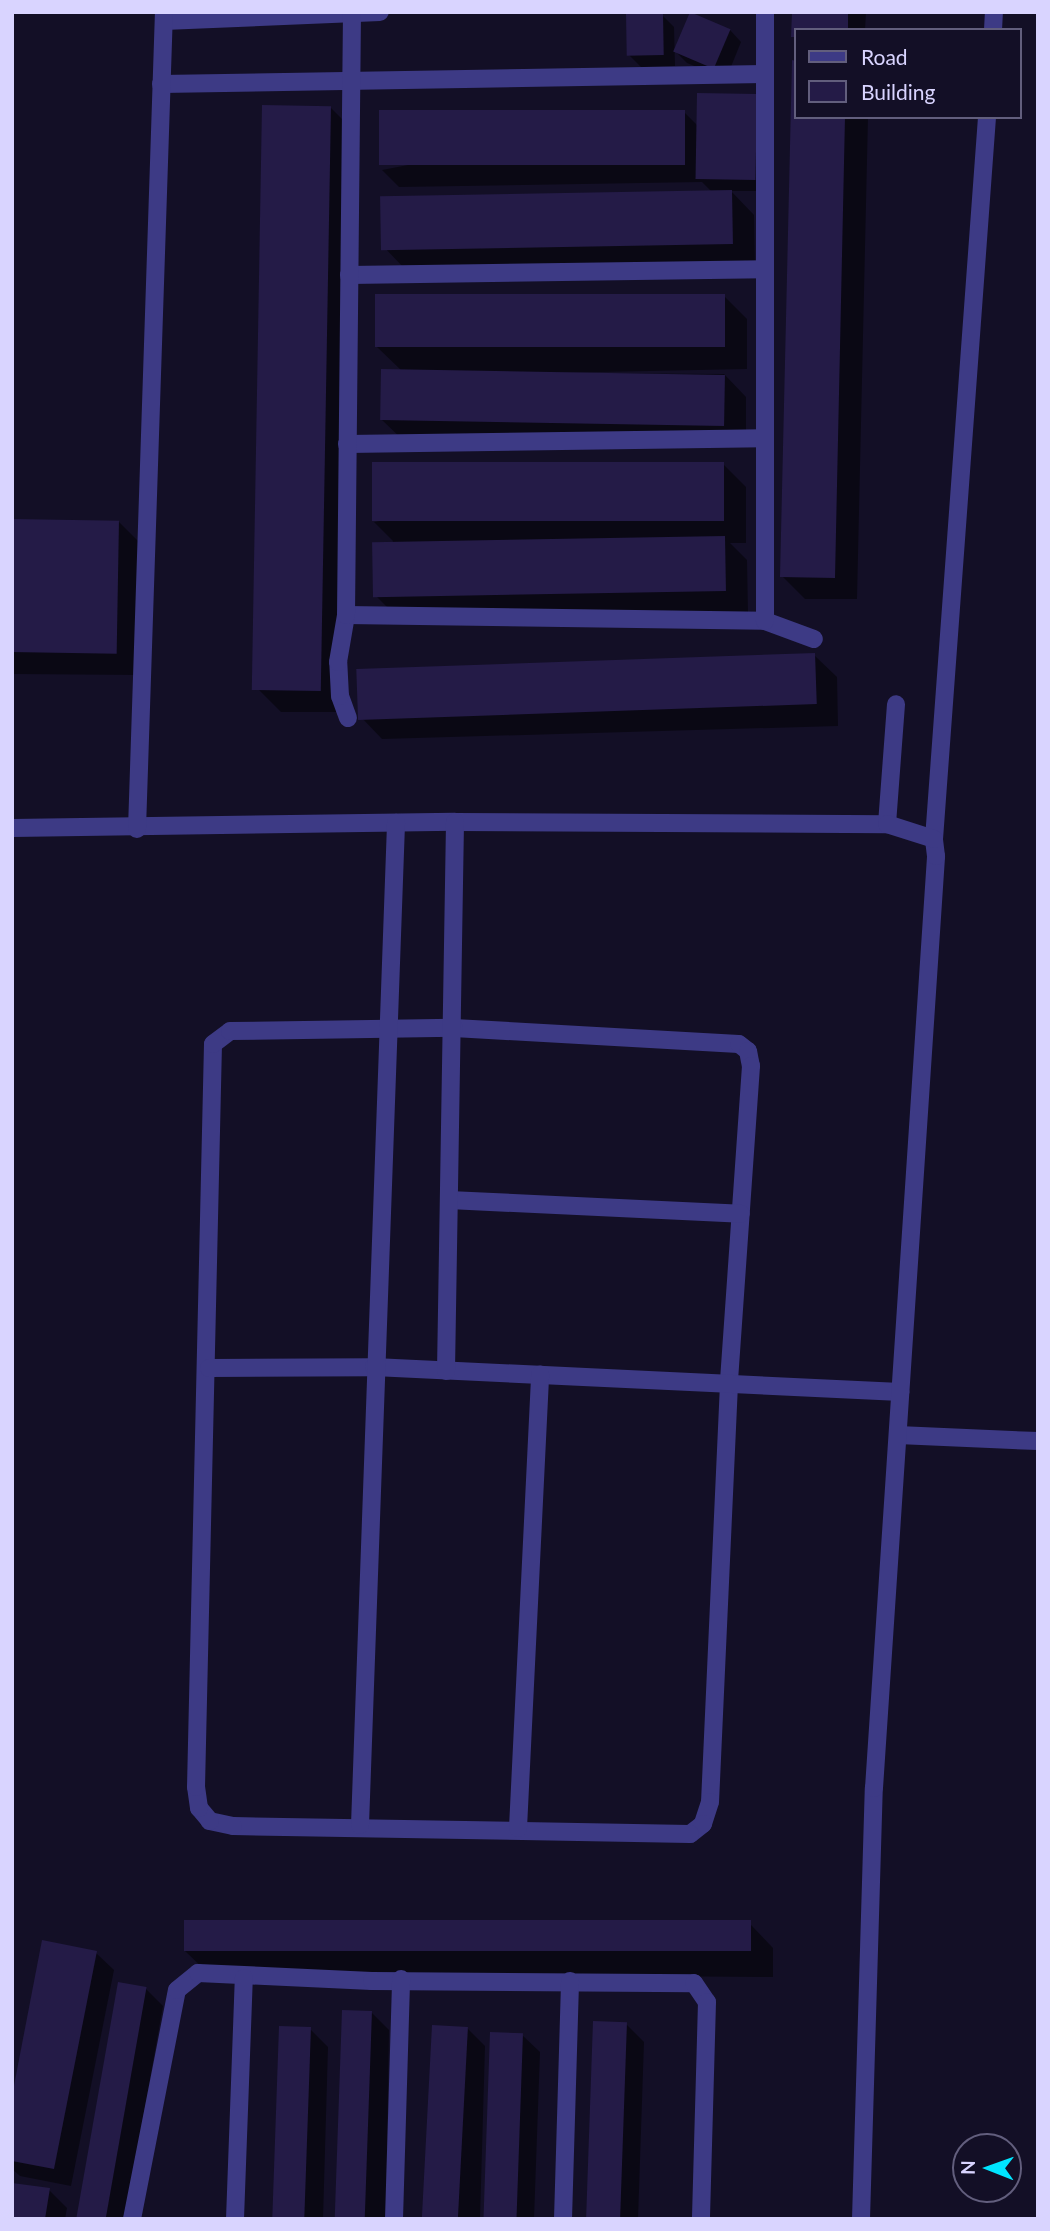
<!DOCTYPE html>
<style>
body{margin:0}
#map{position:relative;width:1050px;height:2231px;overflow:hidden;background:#130f26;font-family:Lato,sans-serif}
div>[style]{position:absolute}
.shadow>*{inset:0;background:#0007}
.building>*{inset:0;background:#241b47;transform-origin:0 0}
.minor>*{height:18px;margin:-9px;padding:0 9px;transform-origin:9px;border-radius:9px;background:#3d3a85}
span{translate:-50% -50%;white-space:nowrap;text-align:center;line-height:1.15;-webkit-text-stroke:7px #130f26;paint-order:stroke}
.frame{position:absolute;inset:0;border:14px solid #d9d4ff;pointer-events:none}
.legend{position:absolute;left:794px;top:28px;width:228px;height:91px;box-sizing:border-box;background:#130f26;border:2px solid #625e7d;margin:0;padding:9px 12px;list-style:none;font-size:21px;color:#d9d4ff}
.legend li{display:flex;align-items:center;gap:14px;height:35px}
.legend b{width:35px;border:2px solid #625e7d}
.north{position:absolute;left:952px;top:2133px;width:70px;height:70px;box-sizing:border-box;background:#130f26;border:2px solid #625e7d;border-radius:50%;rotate:271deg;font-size:19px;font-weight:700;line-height:28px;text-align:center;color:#d9d4ff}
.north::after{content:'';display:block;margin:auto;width:24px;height:32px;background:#00e5ff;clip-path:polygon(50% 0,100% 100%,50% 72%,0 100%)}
</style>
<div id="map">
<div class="shadow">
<div style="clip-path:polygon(794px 12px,866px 12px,865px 30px,796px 30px,796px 39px)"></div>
<div style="clip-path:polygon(662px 15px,674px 27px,675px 66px,641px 67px,629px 55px)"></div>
<div style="clip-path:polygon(730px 30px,741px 42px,726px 79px,687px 63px,675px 51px)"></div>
<div style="clip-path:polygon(794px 62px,796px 117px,868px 117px,857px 599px,805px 599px,782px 576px)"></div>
<div style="clip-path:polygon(756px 96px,768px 191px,731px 191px,754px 215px,755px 266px,404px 268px,382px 245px,712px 192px,702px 182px,399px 187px,382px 170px,684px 112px,699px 127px)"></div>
<div style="clip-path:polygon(330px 107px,353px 130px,346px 712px,281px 712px,258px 689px)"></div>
<div style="clip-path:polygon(724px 296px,747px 319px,747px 369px,552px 373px,724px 374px,746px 397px,746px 447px,405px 442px,382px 420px,402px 371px,377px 347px)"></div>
<div style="clip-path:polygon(723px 464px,746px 487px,746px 543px,730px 543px,747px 560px,748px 613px,397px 617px,374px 594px,393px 541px,374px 522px)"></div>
<div style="clip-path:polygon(12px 521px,118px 521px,141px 544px,140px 675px,12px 674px)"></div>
<div style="clip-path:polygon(814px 655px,837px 677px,838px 726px,382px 739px,360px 716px)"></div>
<div style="clip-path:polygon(751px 1925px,773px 1948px,773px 1977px,208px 1973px,185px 1951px)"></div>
<div style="clip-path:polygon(96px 1953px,114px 1970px,71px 2186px,20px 2176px,12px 2169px,12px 2105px)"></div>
<div style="clip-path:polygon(146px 1989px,163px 2006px,125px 2219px,77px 2219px)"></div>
<div style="clip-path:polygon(371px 2012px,389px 2030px,386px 2219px,341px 2219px)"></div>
<div style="clip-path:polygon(626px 2024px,644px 2042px,638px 2219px,589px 2219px)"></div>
<div style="clip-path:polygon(467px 2028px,485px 2046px,480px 2219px,428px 2219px)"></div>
<div style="clip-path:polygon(310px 2029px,328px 2047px,323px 2219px,275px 2219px)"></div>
<div style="clip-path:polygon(522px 2035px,540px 2052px,534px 2219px,486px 2219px)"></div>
<div style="clip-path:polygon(49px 2190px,67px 2208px,65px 2219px,12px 2219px)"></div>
</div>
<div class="building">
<div style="left:690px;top:12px;width:44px;height:43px;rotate:23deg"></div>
<div style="clip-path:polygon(792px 12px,848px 12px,848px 30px,796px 30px,796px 37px,791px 37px)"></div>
<div style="left:663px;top:13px;width:42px;height:37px;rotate:89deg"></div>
<div style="clip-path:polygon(792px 60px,796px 61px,796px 117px,845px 117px,835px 578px,780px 577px)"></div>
<div style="left:757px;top:94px;width:86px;height:60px;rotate:91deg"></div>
<div style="left:262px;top:105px;width:69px;height:585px;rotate:1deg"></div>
<div style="left:685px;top:110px;width:55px;height:306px;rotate:90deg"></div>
<div style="left:732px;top:190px;width:54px;height:352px;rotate:89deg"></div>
<div style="left:725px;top:294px;width:53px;height:350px;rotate:90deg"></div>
<div style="left:381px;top:369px;width:344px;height:51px;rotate:1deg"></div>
<div style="left:724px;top:462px;width:59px;height:352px;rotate:90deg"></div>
<div style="left:12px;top:519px;width:107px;height:133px;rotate:1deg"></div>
<div style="left:725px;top:536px;width:55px;height:353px;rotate:89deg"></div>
<div style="left:815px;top:653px;width:51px;height:459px;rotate:88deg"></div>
<div style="left:184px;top:1920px;width:567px;height:31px"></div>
<div style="clip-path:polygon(42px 1940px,97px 1951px,54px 2169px,12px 2161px,12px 2096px)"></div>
<div style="left:118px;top:1982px;width:29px;height:241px;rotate:10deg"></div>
<div style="left:342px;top:2010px;width:30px;height:209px;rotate:2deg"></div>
<div style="left:593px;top:2021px;width:34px;height:198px;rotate:2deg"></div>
<div style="left:432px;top:2025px;width:36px;height:194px;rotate:3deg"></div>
<div style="left:279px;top:2026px;width:32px;height:193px;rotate:2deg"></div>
<div style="left:490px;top:2032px;width:33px;height:187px;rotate:2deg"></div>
<div style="clip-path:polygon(12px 2183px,50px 2188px,45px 2219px,12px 2219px)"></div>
</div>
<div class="minor">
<div style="left:164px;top:21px;width:216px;rotate:-2.4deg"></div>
<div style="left:993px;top:30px;width:18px;rotate:-87deg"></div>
<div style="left:161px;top:84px;width:604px;rotate:-0.95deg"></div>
<div style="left:349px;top:275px;width:415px;rotate:-0.8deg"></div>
<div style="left:347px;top:444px;width:416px;rotate:-0.8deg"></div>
<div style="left:346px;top:615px;width:419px;rotate:0.8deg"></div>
<div style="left:765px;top:621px;width:52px;rotate:20.2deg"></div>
<div style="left:765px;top:621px;width:609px;rotate:-90deg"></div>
<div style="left:348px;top:718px;width:23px;rotate:-110deg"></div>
<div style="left:340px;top:696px;width:34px;rotate:-93deg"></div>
<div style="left:338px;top:662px;width:48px;rotate:-80.3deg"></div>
<div style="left:346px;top:615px;width:603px;rotate:-89.43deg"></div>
<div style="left:12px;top:828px;width:443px;rotate:-0.8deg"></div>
<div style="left:455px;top:822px;width:432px;rotate:0.3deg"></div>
<div style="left:887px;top:824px;width:120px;rotate:-85.7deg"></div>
<div style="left:137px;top:829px;width:817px;rotate:-88.11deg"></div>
<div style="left:934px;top:839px;width:724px;rotate:-85.8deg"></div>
<div style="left:454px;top:1028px;width:285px;rotate:3.2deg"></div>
<div style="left:739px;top:1044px;width:11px;rotate:38deg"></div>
<div style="left:748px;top:1051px;width:15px;rotate:79deg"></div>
<div style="left:751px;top:1066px;width:319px;rotate:94deg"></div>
<div style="left:729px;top:1384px;width:418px;rotate:92.6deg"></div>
<div style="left:710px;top:1802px;width:23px;rotate:108deg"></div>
<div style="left:703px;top:1824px;width:16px;rotate:142deg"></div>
<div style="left:690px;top:1834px;width:457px;rotate:-179deg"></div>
<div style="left:233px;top:1826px;width:24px;rotate:-168deg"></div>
<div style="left:210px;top:1821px;width:17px;rotate:-130deg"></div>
<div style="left:199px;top:1808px;width:21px;rotate:-98deg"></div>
<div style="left:196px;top:1787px;width:743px;rotate:-88.69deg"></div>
<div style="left:213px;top:1044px;width:21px;rotate:-37deg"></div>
<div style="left:230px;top:1031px;width:224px;rotate:-0.8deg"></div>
<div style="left:449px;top:1200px;width:292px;rotate:2.7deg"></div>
<div style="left:209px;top:1368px;width:165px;rotate:-0.3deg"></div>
<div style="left:374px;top:1367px;width:527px;rotate:2.72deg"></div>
<div style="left:446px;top:1371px;width:549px;rotate:-89.06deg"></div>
<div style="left:898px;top:1435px;width:140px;rotate:2.5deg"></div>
<div style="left:360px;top:1825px;width:1003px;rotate:-87.94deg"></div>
<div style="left:518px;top:1828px;width:454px;rotate:-87.2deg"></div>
<div style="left:132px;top:2219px;width:233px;rotate:-78.9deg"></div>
<div style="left:177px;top:1990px;width:27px;rotate:-39deg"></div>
<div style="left:198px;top:1973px;width:174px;rotate:2.6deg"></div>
<div style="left:372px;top:1981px;width:322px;rotate:0.4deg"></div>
<div style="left:694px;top:1983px;width:23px;rotate:56deg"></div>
<div style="left:707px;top:2002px;width:217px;rotate:91.6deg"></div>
<div style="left:235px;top:2219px;width:241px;rotate:-87.9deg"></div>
<div style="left:394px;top:2219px;width:240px;rotate:-88.3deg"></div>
<div style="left:563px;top:2219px;width:238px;rotate:-88.3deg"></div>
<div style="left:861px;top:2219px;width:431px;rotate:-88.3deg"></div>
<div style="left:874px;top:1788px;width:934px;rotate:-86.19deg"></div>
<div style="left:936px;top:856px;width:17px;rotate:-97deg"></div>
<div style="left:934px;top:839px;width:49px;rotate:-162.3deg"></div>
</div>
<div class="frame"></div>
<ul class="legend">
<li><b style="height:9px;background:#3d3a85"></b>Road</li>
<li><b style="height:19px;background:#241b47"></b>Building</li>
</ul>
<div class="north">N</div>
</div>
